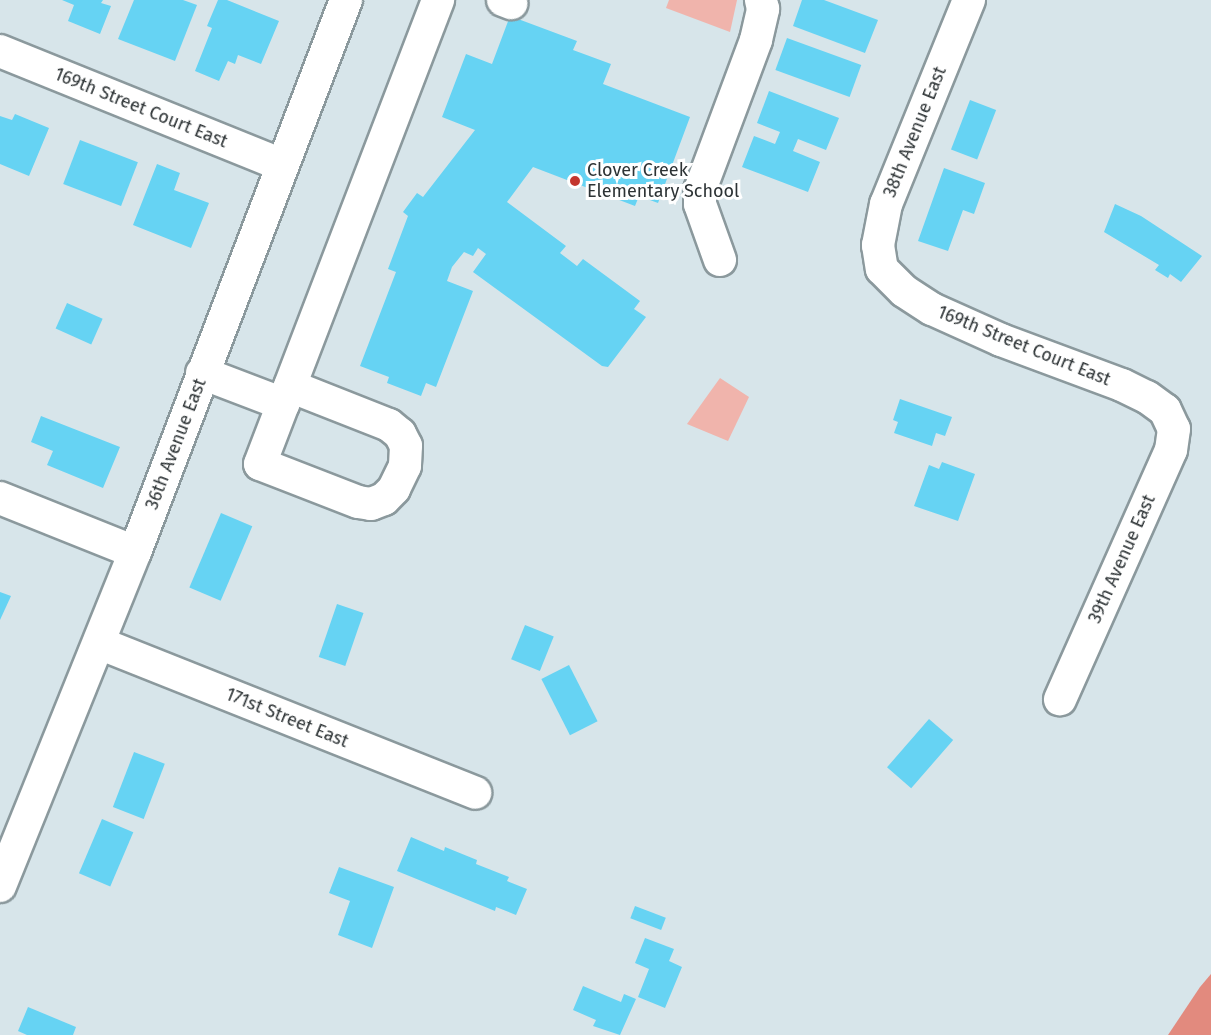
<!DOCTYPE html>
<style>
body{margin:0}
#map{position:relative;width:1211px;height:1035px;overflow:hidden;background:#d7e5ea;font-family:"Fira Sans",sans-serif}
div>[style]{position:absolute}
.green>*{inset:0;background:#f0b4ac}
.forest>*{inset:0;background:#e28a7e}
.building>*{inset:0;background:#66d3f3;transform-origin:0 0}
.roads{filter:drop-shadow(2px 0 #8b999d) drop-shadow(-2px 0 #8b999d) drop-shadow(0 2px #8b999d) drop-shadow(0 -2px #8b999d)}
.minor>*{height:32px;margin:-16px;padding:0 16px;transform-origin:16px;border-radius:16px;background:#fff}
.dots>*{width:16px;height:16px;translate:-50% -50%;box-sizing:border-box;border:3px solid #fff;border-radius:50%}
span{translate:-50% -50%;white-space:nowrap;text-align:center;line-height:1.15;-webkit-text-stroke:6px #fff;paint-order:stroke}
.street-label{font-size:18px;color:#2d3335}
.poi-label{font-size:18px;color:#2d3335}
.left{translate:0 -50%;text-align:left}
</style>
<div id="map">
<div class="green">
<div style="clip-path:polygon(669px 0,737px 0,730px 32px,666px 8px)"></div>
<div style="clip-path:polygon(720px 378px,749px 397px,728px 441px,687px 424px)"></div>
</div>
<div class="forest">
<div style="clip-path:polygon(1211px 974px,1211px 1035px,1168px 1035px,1200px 987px)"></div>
</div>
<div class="building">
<div style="clip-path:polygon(62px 0,103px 0,101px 3px,111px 6px,100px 34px,68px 21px,74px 5px)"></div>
<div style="clip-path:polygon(134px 0,183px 0,197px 5px,175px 61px,118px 39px)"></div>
<div style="clip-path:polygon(218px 0,227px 0,279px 21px,261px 64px,238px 55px,235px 64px,228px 61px,219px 81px,195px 71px,212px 28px,207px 26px)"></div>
<div style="clip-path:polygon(802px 0,824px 0,878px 20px,865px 53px,793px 26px)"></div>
<div style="clip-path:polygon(510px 16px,577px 41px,573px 50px,611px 64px,603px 84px,690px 117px,658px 203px,639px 196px,635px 206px,533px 167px,507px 202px,566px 246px,560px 253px,577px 266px,583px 259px,640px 301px,634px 309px,646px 317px,608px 367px,602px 366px,473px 272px,486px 254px,478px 248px,473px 256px,464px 252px,452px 267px,447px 281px,473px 291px,436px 387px,426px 383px,421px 396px,387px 383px,389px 377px,360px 366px,396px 272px,388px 269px,408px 216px,403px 212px,417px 193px,423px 197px,475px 130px,442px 117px,466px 54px,492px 64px)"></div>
<div style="left:787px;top:38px;width:79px;height:34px;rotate:20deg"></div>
<div style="clip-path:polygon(769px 91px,839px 118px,826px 150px,798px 139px,793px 151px,820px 162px,808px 192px,742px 167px,754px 136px,775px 144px,780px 132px,757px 123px)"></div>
<div style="left:970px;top:100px;width:28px;height:53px;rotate:21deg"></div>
<div style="clip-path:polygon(15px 114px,49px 128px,29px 176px,0 164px,0 116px,12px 120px)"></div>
<div style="left:80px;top:140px;width:62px;height:47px;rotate:21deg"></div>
<div style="clip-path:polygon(157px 164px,180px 173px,174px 190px,209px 203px,191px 248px,133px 225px)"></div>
<div style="clip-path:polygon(944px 168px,985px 183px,974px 214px,963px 210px,948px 251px,918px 241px)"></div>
<div style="clip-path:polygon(1115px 204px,1141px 216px,1202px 256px,1181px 282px,1170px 274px,1168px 278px,1155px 270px,1159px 265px,1104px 232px)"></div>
<div style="left:67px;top:303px;width:39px;height:28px;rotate:24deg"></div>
<div style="clip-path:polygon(900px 399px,952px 417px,945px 436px,936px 433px,932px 446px,894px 433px,898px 422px,893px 420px)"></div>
<div style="clip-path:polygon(41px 416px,120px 447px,103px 488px,47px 465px,53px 451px,31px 442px)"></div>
<div style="clip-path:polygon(942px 462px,975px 474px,958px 521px,914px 506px,929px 465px,939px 469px)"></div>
<div style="left:221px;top:513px;width:34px;height:81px;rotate:23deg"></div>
<div style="clip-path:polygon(0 592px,11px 596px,0 620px)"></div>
<div style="left:337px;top:604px;width:28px;height:56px;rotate:19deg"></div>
<div style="left:525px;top:625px;width:31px;height:37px;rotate:22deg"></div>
<div style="left:569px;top:665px;width:63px;height:31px;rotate:63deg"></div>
<div style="left:929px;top:719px;width:32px;height:64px;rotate:41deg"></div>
<div style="left:134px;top:752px;width:33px;height:59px;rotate:21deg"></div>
<div style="left:102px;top:819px;width:34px;height:59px;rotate:23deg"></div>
<div style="clip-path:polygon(411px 837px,444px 851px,445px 847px,477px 860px,476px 864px,509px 877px,507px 881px,527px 889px,516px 915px,496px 907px,495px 911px,397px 871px)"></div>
<div style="clip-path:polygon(339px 867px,394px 887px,372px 948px,338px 935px,350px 901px,329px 893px)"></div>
<div style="left:635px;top:906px;width:33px;height:13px;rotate:21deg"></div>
<div style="clip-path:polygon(645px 938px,674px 949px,669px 961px,682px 967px,665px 1008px,638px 997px,649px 969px,635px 963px)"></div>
<div style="clip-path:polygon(583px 986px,621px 1002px,624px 994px,636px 999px,620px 1035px,593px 1026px,596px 1020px,573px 1010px)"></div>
<div style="clip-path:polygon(28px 1007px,76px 1027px,73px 1035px,27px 1035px,18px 1031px)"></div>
</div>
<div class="roads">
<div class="minor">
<div style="left:503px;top:0;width:9px;rotate:21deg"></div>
<div style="left:969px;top:0;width:220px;rotate:112.1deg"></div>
<div style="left:886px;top:204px;width:42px;rotate:101deg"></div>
<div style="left:878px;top:245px;width:24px;rotate:81deg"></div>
<div style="left:882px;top:269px;width:31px;rotate:45deg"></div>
<div style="left:904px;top:291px;width:33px;rotate:33deg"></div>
<div style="left:932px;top:309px;width:76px;rotate:24.2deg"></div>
<div style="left:1001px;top:340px;width:129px;rotate:20.4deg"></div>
<div style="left:1122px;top:385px;width:28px;rotate:26deg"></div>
<div style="left:1147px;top:397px;width:22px;rotate:36deg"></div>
<div style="left:1165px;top:410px;width:21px;rotate:65deg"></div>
<div style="left:1174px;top:429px;width:21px;rotate:98deg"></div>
<div style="left:1171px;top:450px;width:273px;rotate:114deg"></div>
<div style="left:0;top:51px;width:304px;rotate:22deg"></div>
<div style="left:720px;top:260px;width:59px;rotate:-109.7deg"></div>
<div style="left:700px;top:204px;width:14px;rotate:-90deg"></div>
<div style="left:700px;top:190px;width:160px;rotate:-69.5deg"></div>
<div style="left:756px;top:40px;width:32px;rotate:-77deg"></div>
<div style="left:763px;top:9px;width:9px;rotate:-103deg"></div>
<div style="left:202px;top:373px;width:87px;rotate:20.9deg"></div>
<div style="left:290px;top:386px;width:106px;rotate:21.5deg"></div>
<div style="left:389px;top:425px;width:14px;rotate:39deg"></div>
<div style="left:400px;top:434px;width:13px;rotate:63deg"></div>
<div style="left:406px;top:446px;width:20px;rotate:93deg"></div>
<div style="left:405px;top:466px;width:25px;rotate:116deg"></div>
<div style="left:394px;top:489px;width:14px;rotate:135deg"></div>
<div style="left:384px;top:499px;width:14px;rotate:159deg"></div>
<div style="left:371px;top:504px;width:13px;rotate:-171deg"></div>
<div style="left:358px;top:502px;width:105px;rotate:-158.8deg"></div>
<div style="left:260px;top:464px;width:497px;rotate:-69deg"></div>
<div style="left:0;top:498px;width:145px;rotate:21.8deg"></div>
<div style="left:99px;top:643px;width:405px;rotate:21.7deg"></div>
<div style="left:0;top:886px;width:360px;rotate:-68deg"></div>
<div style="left:135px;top:552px;width:591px;rotate:-69.08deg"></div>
</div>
</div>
<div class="dots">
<div style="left:575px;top:181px;background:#c3362e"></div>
</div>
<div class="street-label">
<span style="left:141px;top:108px;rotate:22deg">169th Street Court East</span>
<span style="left:915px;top:132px;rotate:-68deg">38th Avenue East</span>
<span style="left:1024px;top:346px;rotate:22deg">169th Street Court East</span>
<span style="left:176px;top:444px;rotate:-69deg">36th Avenue East</span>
<span style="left:1122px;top:559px;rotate:-66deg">39th Avenue East</span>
<span style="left:287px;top:718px;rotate:22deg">171st Street East</span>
</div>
<div class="poi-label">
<span class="left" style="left:587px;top:181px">Clover Creek<br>Elementary School</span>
</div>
</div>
